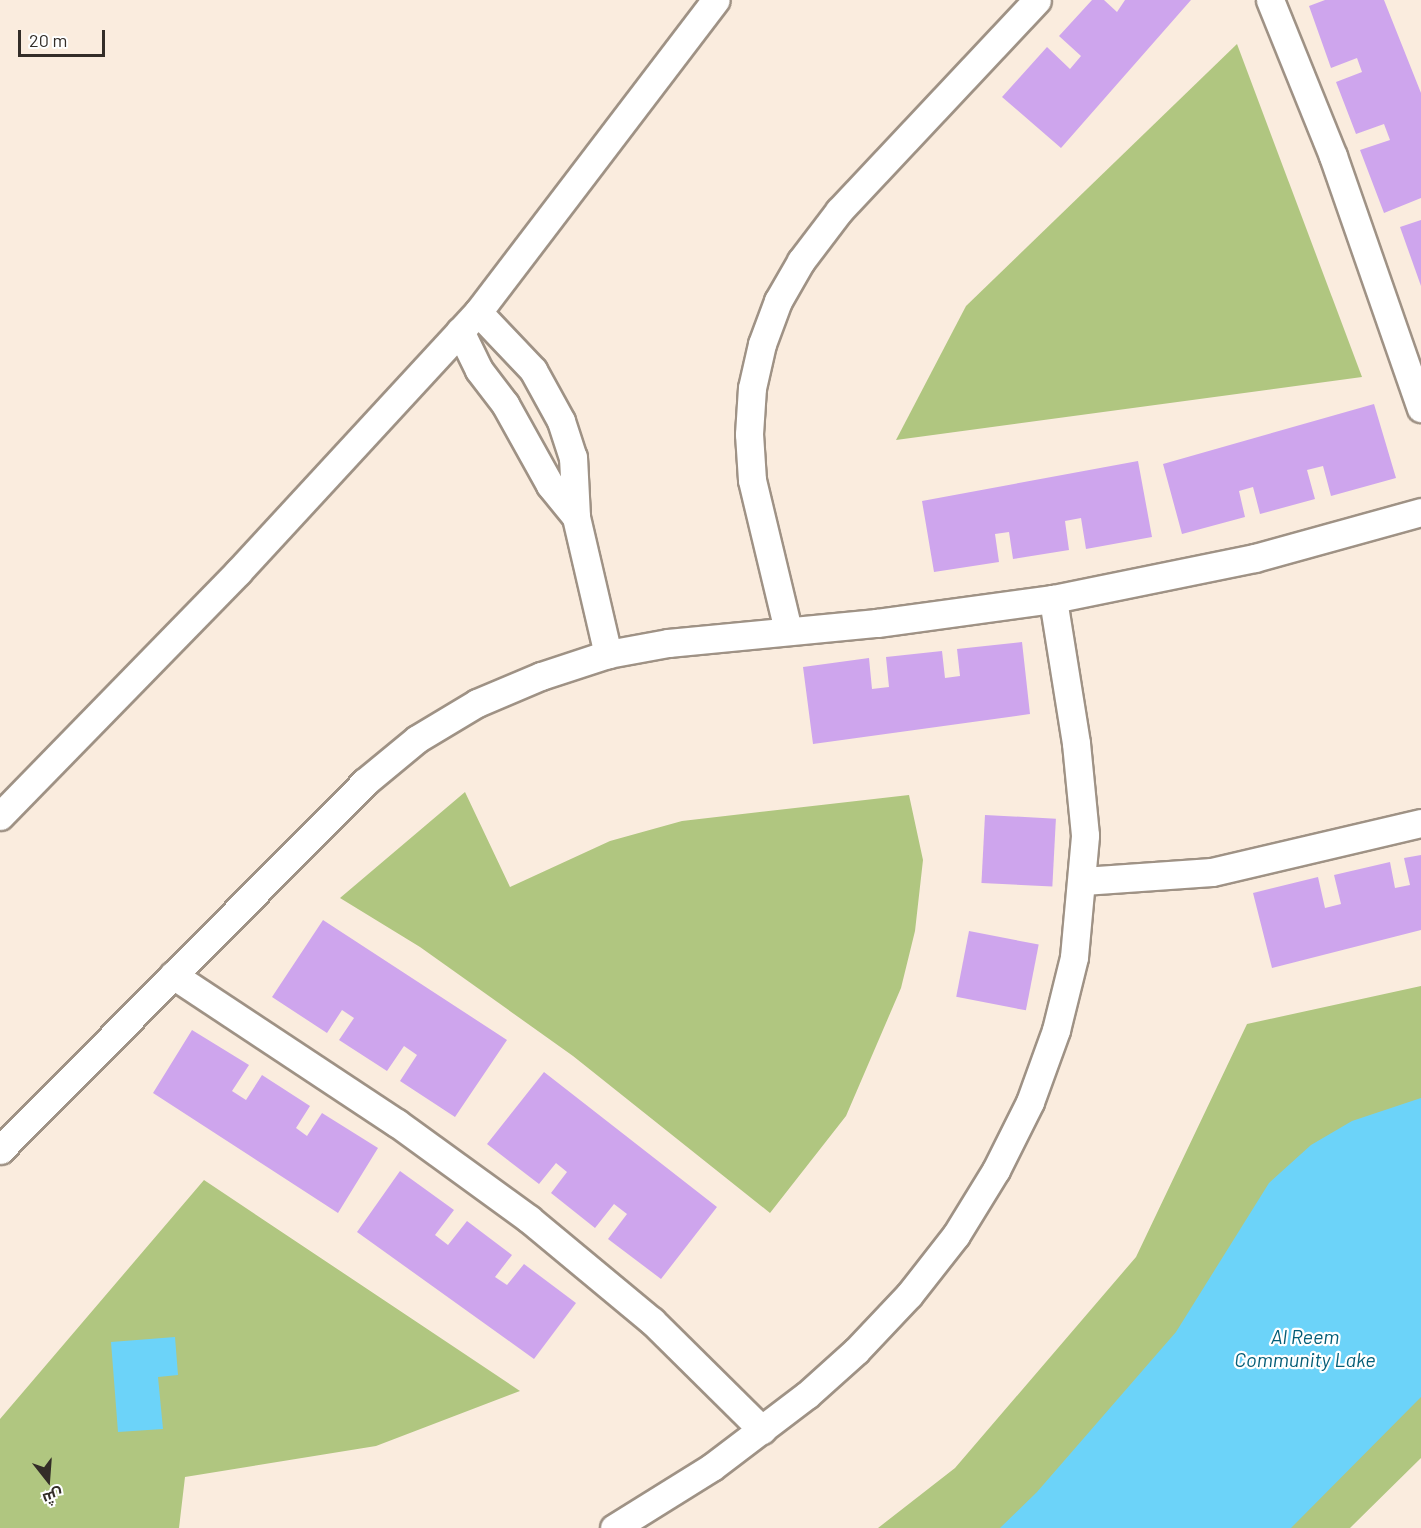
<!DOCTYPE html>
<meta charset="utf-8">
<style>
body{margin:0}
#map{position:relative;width:1421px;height:1528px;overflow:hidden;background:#faecde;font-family:Barlow,Cairo,sans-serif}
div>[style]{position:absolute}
.green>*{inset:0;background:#b0c680}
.water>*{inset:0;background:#6cd3f9}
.building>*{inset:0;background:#cea5ed;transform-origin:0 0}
.roads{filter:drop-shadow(2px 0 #9f9285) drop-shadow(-2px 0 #9f9285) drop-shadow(0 2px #9f9285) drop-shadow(0 -2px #9f9285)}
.minor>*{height:27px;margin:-13.5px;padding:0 13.5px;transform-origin:13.5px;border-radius:13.5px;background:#fff}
span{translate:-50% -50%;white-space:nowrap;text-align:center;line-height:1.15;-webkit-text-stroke:4.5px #fff;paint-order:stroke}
.water-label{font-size:20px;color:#035d77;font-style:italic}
.north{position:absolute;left:18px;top:1450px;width:60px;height:60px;-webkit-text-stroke:4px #fff;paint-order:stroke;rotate:163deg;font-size:16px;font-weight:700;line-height:24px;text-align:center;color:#332d28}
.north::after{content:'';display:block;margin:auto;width:21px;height:27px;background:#332d28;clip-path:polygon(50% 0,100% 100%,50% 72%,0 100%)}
.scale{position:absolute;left:18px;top:30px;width:87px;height:27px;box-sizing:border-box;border:3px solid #332d28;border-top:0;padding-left:8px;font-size:18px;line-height:21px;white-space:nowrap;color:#332d28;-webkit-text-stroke:4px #fff;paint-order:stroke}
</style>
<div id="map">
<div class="green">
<div style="clip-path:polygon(1237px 44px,1362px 377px,896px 440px,966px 306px)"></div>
<div style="clip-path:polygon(465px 792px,510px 887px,610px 841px,682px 821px,909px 795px,923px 860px,915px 931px,901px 988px,846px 1116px,770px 1213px,573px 1056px,420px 947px,340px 898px)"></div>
<div style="clip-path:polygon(1421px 986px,1421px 1458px,1350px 1528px,878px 1528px,955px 1468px,1136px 1257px,1247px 1024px)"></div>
<div style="clip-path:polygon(204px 1180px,520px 1391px,376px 1446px,185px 1477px,179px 1528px,0 1528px,0 1419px)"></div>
</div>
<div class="water">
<div style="clip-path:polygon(1421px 1098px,1421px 1397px,1291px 1528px,1000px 1528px,1037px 1492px,1176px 1332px,1269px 1183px,1311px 1145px,1352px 1121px)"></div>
<div style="clip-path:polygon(175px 1337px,178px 1375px,158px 1377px,163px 1429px,118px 1432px,111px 1342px)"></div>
</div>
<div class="building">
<div style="clip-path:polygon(1092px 0,1104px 0,1117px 12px,1125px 0,1191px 0,1061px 148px,1002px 97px,1047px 47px,1070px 69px,1081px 56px,1059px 36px)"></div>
<div style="clip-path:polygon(1325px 0,1384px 0,1421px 93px,1421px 198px,1384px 213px,1360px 150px,1390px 140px,1384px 124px,1356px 134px,1336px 82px,1362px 72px,1357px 58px,1331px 68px,1309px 6px)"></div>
<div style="clip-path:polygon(1421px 220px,1421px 286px,1400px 227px)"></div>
<div style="clip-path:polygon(1374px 404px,1396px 478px,1331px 496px,1323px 466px,1307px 470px,1315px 499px,1260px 514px,1253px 487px,1239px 491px,1245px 517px,1182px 534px,1163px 464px)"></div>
<div style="clip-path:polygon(1138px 461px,1152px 537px,1086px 549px,1081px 518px,1065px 521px,1069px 550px,1013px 559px,1009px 532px,995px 534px,999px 562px,934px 572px,922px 501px)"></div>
<div style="clip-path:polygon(1022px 642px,1030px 714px,813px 744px,803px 667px,869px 658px,872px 689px,889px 687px,886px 657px,942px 651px,945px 678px,960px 676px,957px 649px)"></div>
<div style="left:985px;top:815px;width:71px;height:68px;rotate:3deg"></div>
<div style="clip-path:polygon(1421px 855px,1421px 930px,1272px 968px,1253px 893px,1318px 877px,1325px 908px,1341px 904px,1334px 875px,1390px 862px,1395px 888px,1410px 885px,1404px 858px)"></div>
<div style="clip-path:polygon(323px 920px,507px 1040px,455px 1117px,400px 1081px,417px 1055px,404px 1046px,387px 1071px,339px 1040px,354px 1018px,342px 1010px,327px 1033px,272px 997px)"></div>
<div style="left:969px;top:931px;width:71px;height:67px;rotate:11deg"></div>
<div style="clip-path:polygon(192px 1030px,249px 1065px,232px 1091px,246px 1100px,262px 1075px,310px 1106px,296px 1128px,307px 1136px,322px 1113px,378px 1148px,338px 1213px,153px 1093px)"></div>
<div style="clip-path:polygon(544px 1072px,717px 1207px,661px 1279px,608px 1239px,627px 1214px,614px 1204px,595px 1228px,551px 1193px,567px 1172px,556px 1163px,539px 1184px,487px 1144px)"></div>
<div style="clip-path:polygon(400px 1171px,454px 1210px,435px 1235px,448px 1245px,467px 1221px,512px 1255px,495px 1277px,507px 1285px,524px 1264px,576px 1303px,534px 1359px,357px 1232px)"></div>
</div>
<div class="roads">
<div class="minor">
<div style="left:1270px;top:0;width:168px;rotate:68deg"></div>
<div style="left:1333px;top:156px;width:267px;rotate:70.8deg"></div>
<div style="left:478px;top:312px;width:80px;rotate:46.5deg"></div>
<div style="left:533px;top:370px;width:58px;rotate:61.2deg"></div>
<div style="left:561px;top:421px;width:38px;rotate:72deg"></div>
<div style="left:573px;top:457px;width:60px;rotate:87.1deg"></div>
<div style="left:576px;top:517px;width:141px;rotate:76.9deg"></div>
<div style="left:460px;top:331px;width:43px;rotate:64deg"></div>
<div style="left:479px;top:370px;width:43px;rotate:52.6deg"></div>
<div style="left:505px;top:404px;width:93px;rotate:60.9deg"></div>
<div style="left:550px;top:485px;width:41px;rotate:50.9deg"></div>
<div style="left:788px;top:630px;width:154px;rotate:-103.5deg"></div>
<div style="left:752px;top:480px;width:46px;rotate:-93.7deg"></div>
<div style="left:749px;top:434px;width:46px;rotate:-86.3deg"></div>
<div style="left:752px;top:388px;width:45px;rotate:-77.2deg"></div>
<div style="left:762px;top:344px;width:46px;rotate:-69.6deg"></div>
<div style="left:778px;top:301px;width:46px;rotate:-60.1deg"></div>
<div style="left:801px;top:261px;width:63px;rotate:-52.8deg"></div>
<div style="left:839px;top:211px;width:289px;rotate:-46.8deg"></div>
<div style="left:0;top:816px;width:341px;rotate:-45.7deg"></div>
<div style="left:238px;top:572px;width:354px;rotate:-47.3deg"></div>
<div style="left:478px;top:312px;width:392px;rotate:-52.7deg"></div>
<div style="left:1083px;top:881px;width:129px;rotate:-4deg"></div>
<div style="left:1212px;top:872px;width:215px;rotate:-13.2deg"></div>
<div style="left:173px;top:975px;width:268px;rotate:33.5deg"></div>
<div style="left:397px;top:1123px;width:163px;rotate:36deg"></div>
<div style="left:529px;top:1219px;width:160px;rotate:39.7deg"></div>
<div style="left:652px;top:1321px;width:155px;rotate:44.7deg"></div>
<div style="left:0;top:1150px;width:518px;rotate:-45.23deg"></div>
<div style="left:365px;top:782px;width:67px;rotate:-39.6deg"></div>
<div style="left:417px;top:739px;width:70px;rotate:-31deg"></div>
<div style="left:477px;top:703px;width:69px;rotate:-22.9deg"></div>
<div style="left:541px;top:676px;width:71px;rotate:-18.2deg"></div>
<div style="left:608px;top:654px;width:61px;rotate:-10.4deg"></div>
<div style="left:668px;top:643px;width:210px;rotate:-5.5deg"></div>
<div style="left:877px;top:623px;width:178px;rotate:-7.8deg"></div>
<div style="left:1053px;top:599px;width:206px;rotate:-11.5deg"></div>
<div style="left:1255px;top:558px;width:172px;rotate:-15.5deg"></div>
<div style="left:614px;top:1528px;width:115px;rotate:-31.9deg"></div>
<div style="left:712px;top:1467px;width:119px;rotate:-37.2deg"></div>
<div style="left:807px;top:1395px;width:66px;rotate:-41.9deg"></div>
<div style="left:856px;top:1351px;width:77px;rotate:-46.6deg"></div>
<div style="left:909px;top:1295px;width:76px;rotate:-51.9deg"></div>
<div style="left:956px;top:1235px;width:76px;rotate:-58.4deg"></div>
<div style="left:996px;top:1170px;width:76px;rotate:-63.4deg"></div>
<div style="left:1030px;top:1102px;width:77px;rotate:-70.1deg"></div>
<div style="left:1056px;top:1030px;width:75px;rotate:-76.1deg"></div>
<div style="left:1074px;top:957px;width:122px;rotate:-84.8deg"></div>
<div style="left:1085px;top:835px;width:92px;rotate:-95.6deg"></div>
<div style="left:1076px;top:743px;width:146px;rotate:-99.1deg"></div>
</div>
</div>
<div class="water-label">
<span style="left:1305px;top:1348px">Al Reem<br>Community Lake</span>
</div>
<div class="north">ش</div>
<div class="scale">20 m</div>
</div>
